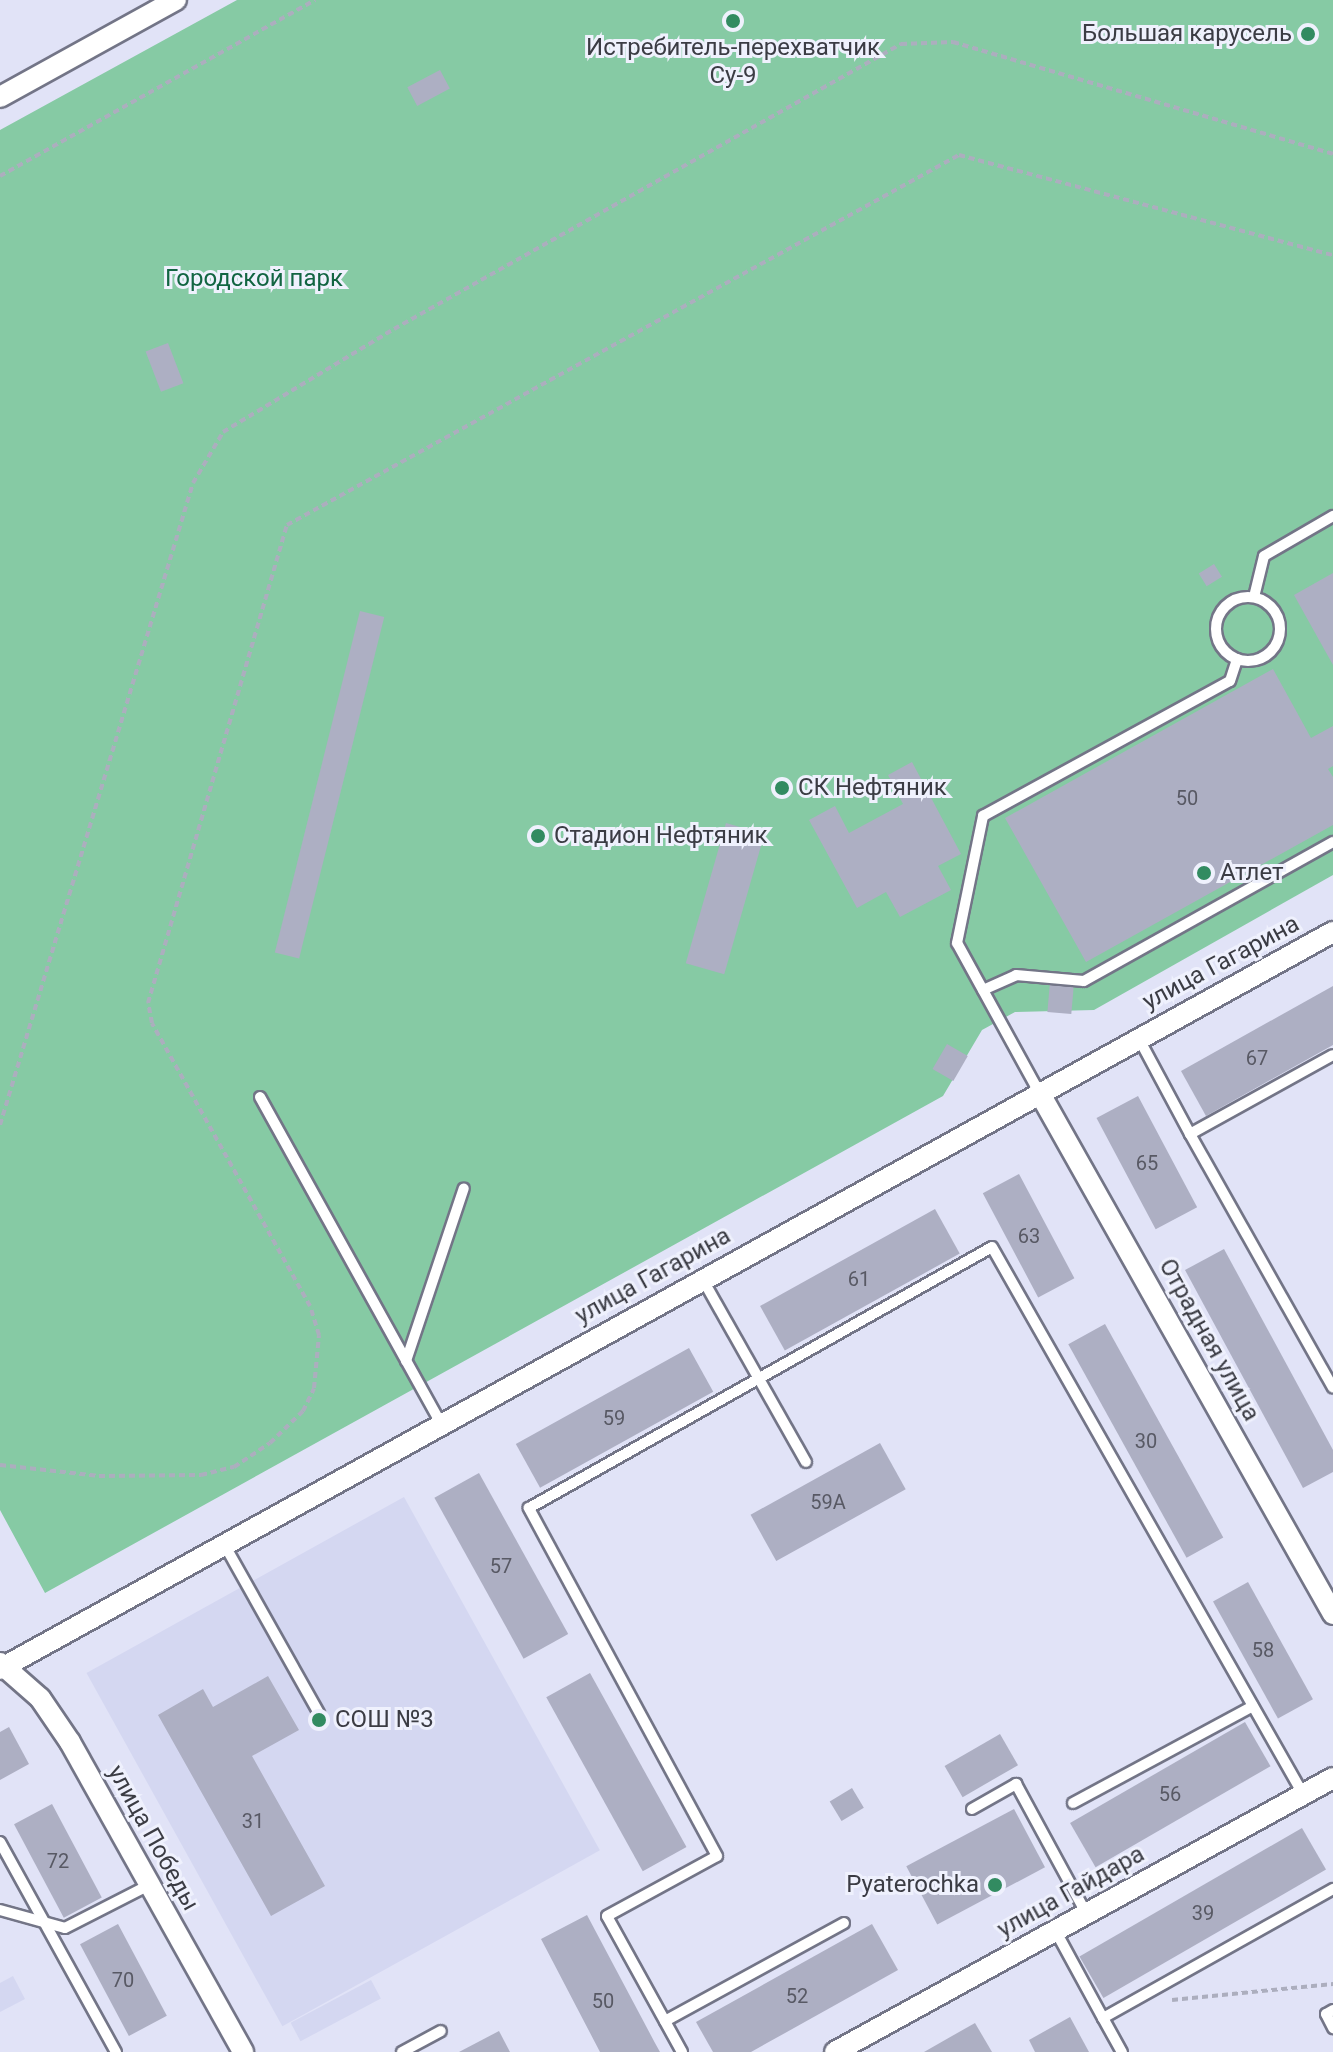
<!DOCTYPE html>
<meta charset="utf-8">
<style>
body{margin:0}
#map{position:relative;width:1333px;height:2052px;overflow:hidden;background:#e1e3f7;font-family:Roboto,sans-serif}
div>[style]{position:absolute}
.built>*{inset:0;background:#d4d7f1;transform-origin:0 0}
.green>*{inset:0;background:#86caa4}
.building>*{inset:0;background:#adafc3;transform-origin:0 0}
.path>*{height:4px;margin-top:-2px;transform-origin:0;background:repeating-linear-gradient(90deg,#acaebe 0 6px,transparent 0 10px)}
.roads{filter:drop-shadow(2px 0 #737587) drop-shadow(-2px 0 #737587) drop-shadow(0 2px #737587) drop-shadow(0 -2px #737587)}
.service>*{height:10px;margin:-5px;padding:0 5px;transform-origin:5px;border-radius:5px;background:#fff}
.service>.ring{margin:-5px;padding:0;box-sizing:content-box;background:none;border:10px solid #fff;border-radius:50%}
.minor>*{height:20px;margin:-10px;padding:0 10px;transform-origin:10px;border-radius:10px;background:#fff}
.dots>*{width:22px;height:22px;translate:-50% -50%;box-sizing:border-box;border:4px solid #eff1fd;border-radius:50%}
span{translate:-50% -50%;white-space:nowrap;text-align:center;line-height:1.15;-webkit-text-stroke:6px #eff1fd;paint-order:stroke}
.number-label{font-size:20px;color:#585964}
.number-label span{-webkit-text-stroke-width:0}
.poi-label{font-size:24px;color:#3b3c44}
.right{translate:-100% -50%;text-align:right}
.left{translate:0 -50%;text-align:left}
.park-label{font-size:24px;color:#126542}
.street-label{font-size:24px;color:#3b3c44}
</style>
<div id="map">
<div class="built">
<div style="left:404px;top:1497px;width:404px;height:363px;rotate:61deg"></div>
<div style="clip-path:polygon(13px 1976px,25px 1999px,0 2012px,0 1983px)"></div>
<div style="left:371px;top:1980px;width:21px;height:91px;rotate:62deg"></div>
</div>
<div class="green">
<div style="clip-path:polygon(237px 0,1333px 0,1333px 875px,1094px 1010px,1015px 1012px,982px 1030px,943px 1096px,45px 1593px,0 1510px,0 130px)"></div>
</div>
<div class="building">
<div style="left:440px;top:70px;width:21px;height:37px;rotate:62deg"></div>
<div style="left:168px;top:343px;width:43px;height:24px;rotate:69deg"></div>
<div style="left:1214px;top:564px;width:15px;height:18px;rotate:58deg"></div>
<div style="clip-path:polygon(1333px 573px,1333px 665px,1294px 595px)"></div>
<div style="left:360px;top:611px;width:25px;height:352px;rotate:14deg"></div>
<div style="clip-path:polygon(1273px 669px,1311px 738px,1333px 726px,1333px 766px,1328px 769px,1333px 777px,1333px 825px,1086px 962px,1005px 818px)"></div>
<div style="clip-path:polygon(912px 762px,961px 854px,938px 866px,951px 890px,900px 917px,886px 892px,857px 908px,809px 820px,835px 806px,849px 833px,903px 804px,888px 775px)"></div>
<div style="left:726px;top:823px;width:40px;height:146px;rotate:16deg"></div>
<div style="left:1050px;top:982px;width:24px;height:30px;rotate:5deg"></div>
<div style="clip-path:polygon(1333px 986px,1333px 1045px,1206px 1116px,1181px 1071px)"></div>
<div style="left:947px;top:1044px;width:24px;height:29px;rotate:30deg"></div>
<div style="left:1138px;top:1096px;width:126px;height:47px;rotate:62deg"></div>
<div style="left:1019px;top:1174px;width:118px;height:41px;rotate:62deg"></div>
<div style="left:935px;top:1209px;width:51px;height:200px;rotate:61deg"></div>
<div style="clip-path:polygon(1224px 1249px,1333px 1450px,1333px 1472px,1303px 1488px,1185px 1270px)"></div>
<div style="left:1105px;top:1324px;width:244px;height:42px;rotate:61deg"></div>
<div style="left:689px;top:1348px;width:50px;height:198px;rotate:61deg"></div>
<div style="left:880px;top:1443px;width:53px;height:148px;rotate:61deg"></div>
<div style="left:479px;top:1473px;width:184px;height:51px;rotate:61deg"></div>
<div style="left:1248px;top:1582px;width:134px;height:40px;rotate:61deg"></div>
<div style="left:590px;top:1673px;width:199px;height:50px;rotate:61deg"></div>
<div style="clip-path:polygon(268px 1676px,299px 1730px,252px 1756px,325px 1886px,271px 1916px,158px 1715px,203px 1689px,213px 1707px)"></div>
<div style="left:1245px;top:1722px;width:51px;height:202px;rotate:60deg"></div>
<div style="clip-path:polygon(9px 1727px,29px 1764px,0 1780px,0 1732px)"></div>
<div style="left:1000px;top:1734px;width:36px;height:64px;rotate:60deg"></div>
<div style="left:852px;top:1788px;width:23px;height:26px;rotate:59deg"></div>
<div style="left:52px;top:1804px;width:106px;height:43px;rotate:62deg"></div>
<div style="left:1014px;top:1809px;width:66px;height:122px;rotate:62deg"></div>
<div style="left:1302px;top:1828px;width:48px;height:257px;rotate:60deg"></div>
<div style="clip-path:polygon(587px 1915px,655px 2043px,660px 2052px,600px 2052px,541px 1939px)"></div>
<div style="left:118px;top:1924px;width:104px;height:43px;rotate:62deg"></div>
<div style="clip-path:polygon(872px 1924px,898px 1970px,751px 2052px,713px 2052px,696px 2022px)"></div>
<div style="clip-path:polygon(1070px 2017px,1089px 2052px,1035px 2052px,1029px 2040px)"></div>
<div style="clip-path:polygon(975px 2023px,992px 2052px,924px 2052px,952px 2036px)"></div>
<div style="clip-path:polygon(499px 2031px,510px 2052px,459px 2052px)"></div>
</div>
<div class="path">
<div style="left:0;top:176px;width:361px;rotate:-29.2deg"></div>
<div style="left:0;top:1125px;width:670px;rotate:-73.27deg"></div>
<div style="left:193px;top:483px;width:59px;rotate:-59.5deg"></div>
<div style="left:223px;top:432px;width:200px;rotate:-31.1deg"></div>
<div style="left:394px;top:329px;width:582px;rotate:-29.34deg"></div>
<div style="left:901px;top:44px;width:52px;rotate:-2.2deg"></div>
<div style="left:953px;top:42px;width:396px;rotate:16.4deg"></div>
<div style="left:0;top:1465px;width:100px;rotate:6.3deg"></div>
<div style="left:99px;top:1476px;width:102px;rotate:-0.6deg"></div>
<div style="left:201px;top:1475px;width:34px;rotate:-14deg"></div>
<div style="left:234px;top:1467px;width:43px;rotate:-33.7deg"></div>
<div style="left:270px;top:1443px;width:46px;rotate:-44.1deg"></div>
<div style="left:303px;top:1411px;width:25px;rotate:-64deg"></div>
<div style="left:314px;top:1388px;width:53px;rotate:-84.6deg"></div>
<div style="left:319px;top:1335px;width:30px;rotate:-107deg"></div>
<div style="left:310px;top:1306px;width:324px;rotate:-119.2deg"></div>
<div style="left:152px;top:1023px;width:20px;rotate:-101deg"></div>
<div style="left:148px;top:1003px;width:498px;rotate:-73.8deg"></div>
<div style="left:287px;top:525px;width:767px;rotate:-28.84deg"></div>
<div style="left:959px;top:155px;width:387px;rotate:15deg"></div>
<div style="left:1172px;top:2000px;width:162px;rotate:-5.7deg"></div>
</div>
<div class="roads">
<div class="service">
<div style="left:1254px;top:597px;width:42px;rotate:-76.3deg"></div>
<div style="left:1264px;top:556px;width:80px;rotate:-30.1deg"></div>
<div class="ring" style="left:1216px;top:597px;width:54px;height:54px"></div>
<div style="left:983px;top:990px;width:36px;rotate:-24deg"></div>
<div style="left:1016px;top:975px;width:68px;rotate:5deg"></div>
<div style="left:1084px;top:981px;width:285px;rotate:-29.2deg"></div>
<div style="left:1138px;top:1037px;width:110px;rotate:61.8deg"></div>
<div style="left:1190px;top:1134px;width:163px;rotate:-28.9deg"></div>
<div style="left:1039px;top:1092px;width:170px;rotate:-118.8deg"></div>
<div style="left:957px;top:943px;width:130px;rotate:-78.4deg"></div>
<div style="left:983px;top:816px;width:281px;rotate:-28.7deg"></div>
<div style="left:1230px;top:681px;width:23px;rotate:-72deg"></div>
<div style="left:260px;top:1097px;width:374px;rotate:61deg"></div>
<div style="left:1190px;top:1134px;width:291px;rotate:60.6deg"></div>
<div style="left:703px;top:1280px;width:209px;rotate:60.5deg"></div>
<div style="left:406px;top:1361px;width:182px;rotate:-71.5deg"></div>
<div style="left:224px;top:1544px;width:194px;rotate:60.7deg"></div>
<div style="left:1073px;top:1803px;width:204px;rotate:-28.3deg"></div>
<div style="left:972px;top:1809px;width:51px;rotate:-29.6deg"></div>
<div style="left:1016px;top:1784px;width:147px;rotate:61.5deg"></div>
<div style="left:0;top:1842px;width:240px;rotate:61.1deg"></div>
<div style="left:0;top:1910px;width:67px;rotate:15.5deg"></div>
<div style="left:65px;top:1928px;width:94px;rotate:-27.1deg"></div>
<div style="left:1055px;top:1930px;width:100px;rotate:61.4deg"></div>
<div style="left:1103px;top:2018px;width:264px;rotate:-29.3deg"></div>
<div style="left:1333px;top:2010px;width:8px;rotate:150deg"></div>
<div style="left:1326px;top:2014px;width:16px;rotate:63deg"></div>
<div style="left:1103px;top:2018px;width:39px;rotate:61deg"></div>
<div style="left:665px;top:2021px;width:204px;rotate:-28.7deg"></div>
<div style="left:402px;top:2052px;width:44px;rotate:-28.3deg"></div>
<div style="left:682px;top:2052px;width:155px;rotate:-118.9deg"></div>
<div style="left:607px;top:1916px;width:125px;rotate:-28.6deg"></div>
<div style="left:717px;top:1856px;width:396px;rotate:-118.4deg"></div>
<div style="left:529px;top:1508px;width:531px;rotate:-29.41deg"></div>
<div style="left:992px;top:1247px;width:629px;rotate:60.38deg"></div>
</div>
<div class="minor">
<div style="left:0;top:97px;width:201px;rotate:-28.9deg"></div>
<div style="left:1039px;top:1092px;width:599px;rotate:60.61deg"></div>
<div style="left:0;top:1663px;width:53px;rotate:41.2deg"></div>
<div style="left:40px;top:1698px;width:53px;rotate:55.7deg"></div>
<div style="left:70px;top:1742px;width:355px;rotate:60.8deg"></div>
<div style="left:0;top:1669px;width:1523px;rotate:-28.94deg"></div>
<div style="left:835px;top:2052px;width:568px;rotate:-28.82deg"></div>
</div>
</div>
<div class="dots">
<div style="left:733px;top:21px;background:#328b61"></div>
<div style="left:1308px;top:34px;background:#328b61"></div>
<div style="left:782px;top:788px;background:#328b61"></div>
<div style="left:538px;top:836px;background:#328b61"></div>
<div style="left:1204px;top:873px;background:#328b61"></div>
<div style="left:319px;top:1720px;background:#328b61"></div>
<div style="left:995px;top:1885px;background:#328b61"></div>
</div>
<div class="number-label">
<span style="left:1187px;top:798px">50</span>
<span style="left:1257px;top:1058px">67</span>
<span style="left:1147px;top:1163px">65</span>
<span style="left:1029px;top:1236px">63</span>
<span style="left:859px;top:1279px">61</span>
<span style="left:614px;top:1418px">59</span>
<span style="left:1146px;top:1441px">30</span>
<span style="left:828px;top:1502px">59А</span>
<span style="left:501px;top:1566px">57</span>
<span style="left:1263px;top:1650px">58</span>
<span style="left:1170px;top:1794px">56</span>
<span style="left:253px;top:1821px">31</span>
<span style="left:58px;top:1861px">72</span>
<span style="left:1203px;top:1913px">39</span>
<span style="left:123px;top:1980px">70</span>
<span style="left:797px;top:1996px">52</span>
<span style="left:603px;top:2001px">50</span>
</div>
<div class="poi-label">
<span class="right" style="left:1292px;top:34px">Большая карусель</span>
<span style="left:733px;top:62px">Истребитель-перехватчик<br>Су-9</span>
<span class="left" style="left:798px;top:788px">СК Нефтяник</span>
<span class="left" style="left:554px;top:836px">Стадион Нефтяник</span>
<span class="left" style="left:1220px;top:873px">Атлет</span>
<span class="left" style="left:335px;top:1720px">СОШ №3</span>
<span class="right" style="left:979px;top:1885px">Pyaterochka</span>
</div>
<div class="park-label">
<span style="left:254px;top:279px">Городской парк</span>
</div>
<div class="street-label">
<span style="left:1221px;top:963px;rotate:-28deg">улица Гагарина</span>
<span style="left:653px;top:1276px;rotate:-29deg">улица Гагарина</span>
<span style="left:1209px;top:1340px;rotate:61deg">Отрадная улица</span>
<span style="left:153px;top:1838px;rotate:61deg">улица Победы</span>
<span style="left:1071px;top:1892px;rotate:-29deg">улица Гайдара</span>
</div>
</div>
